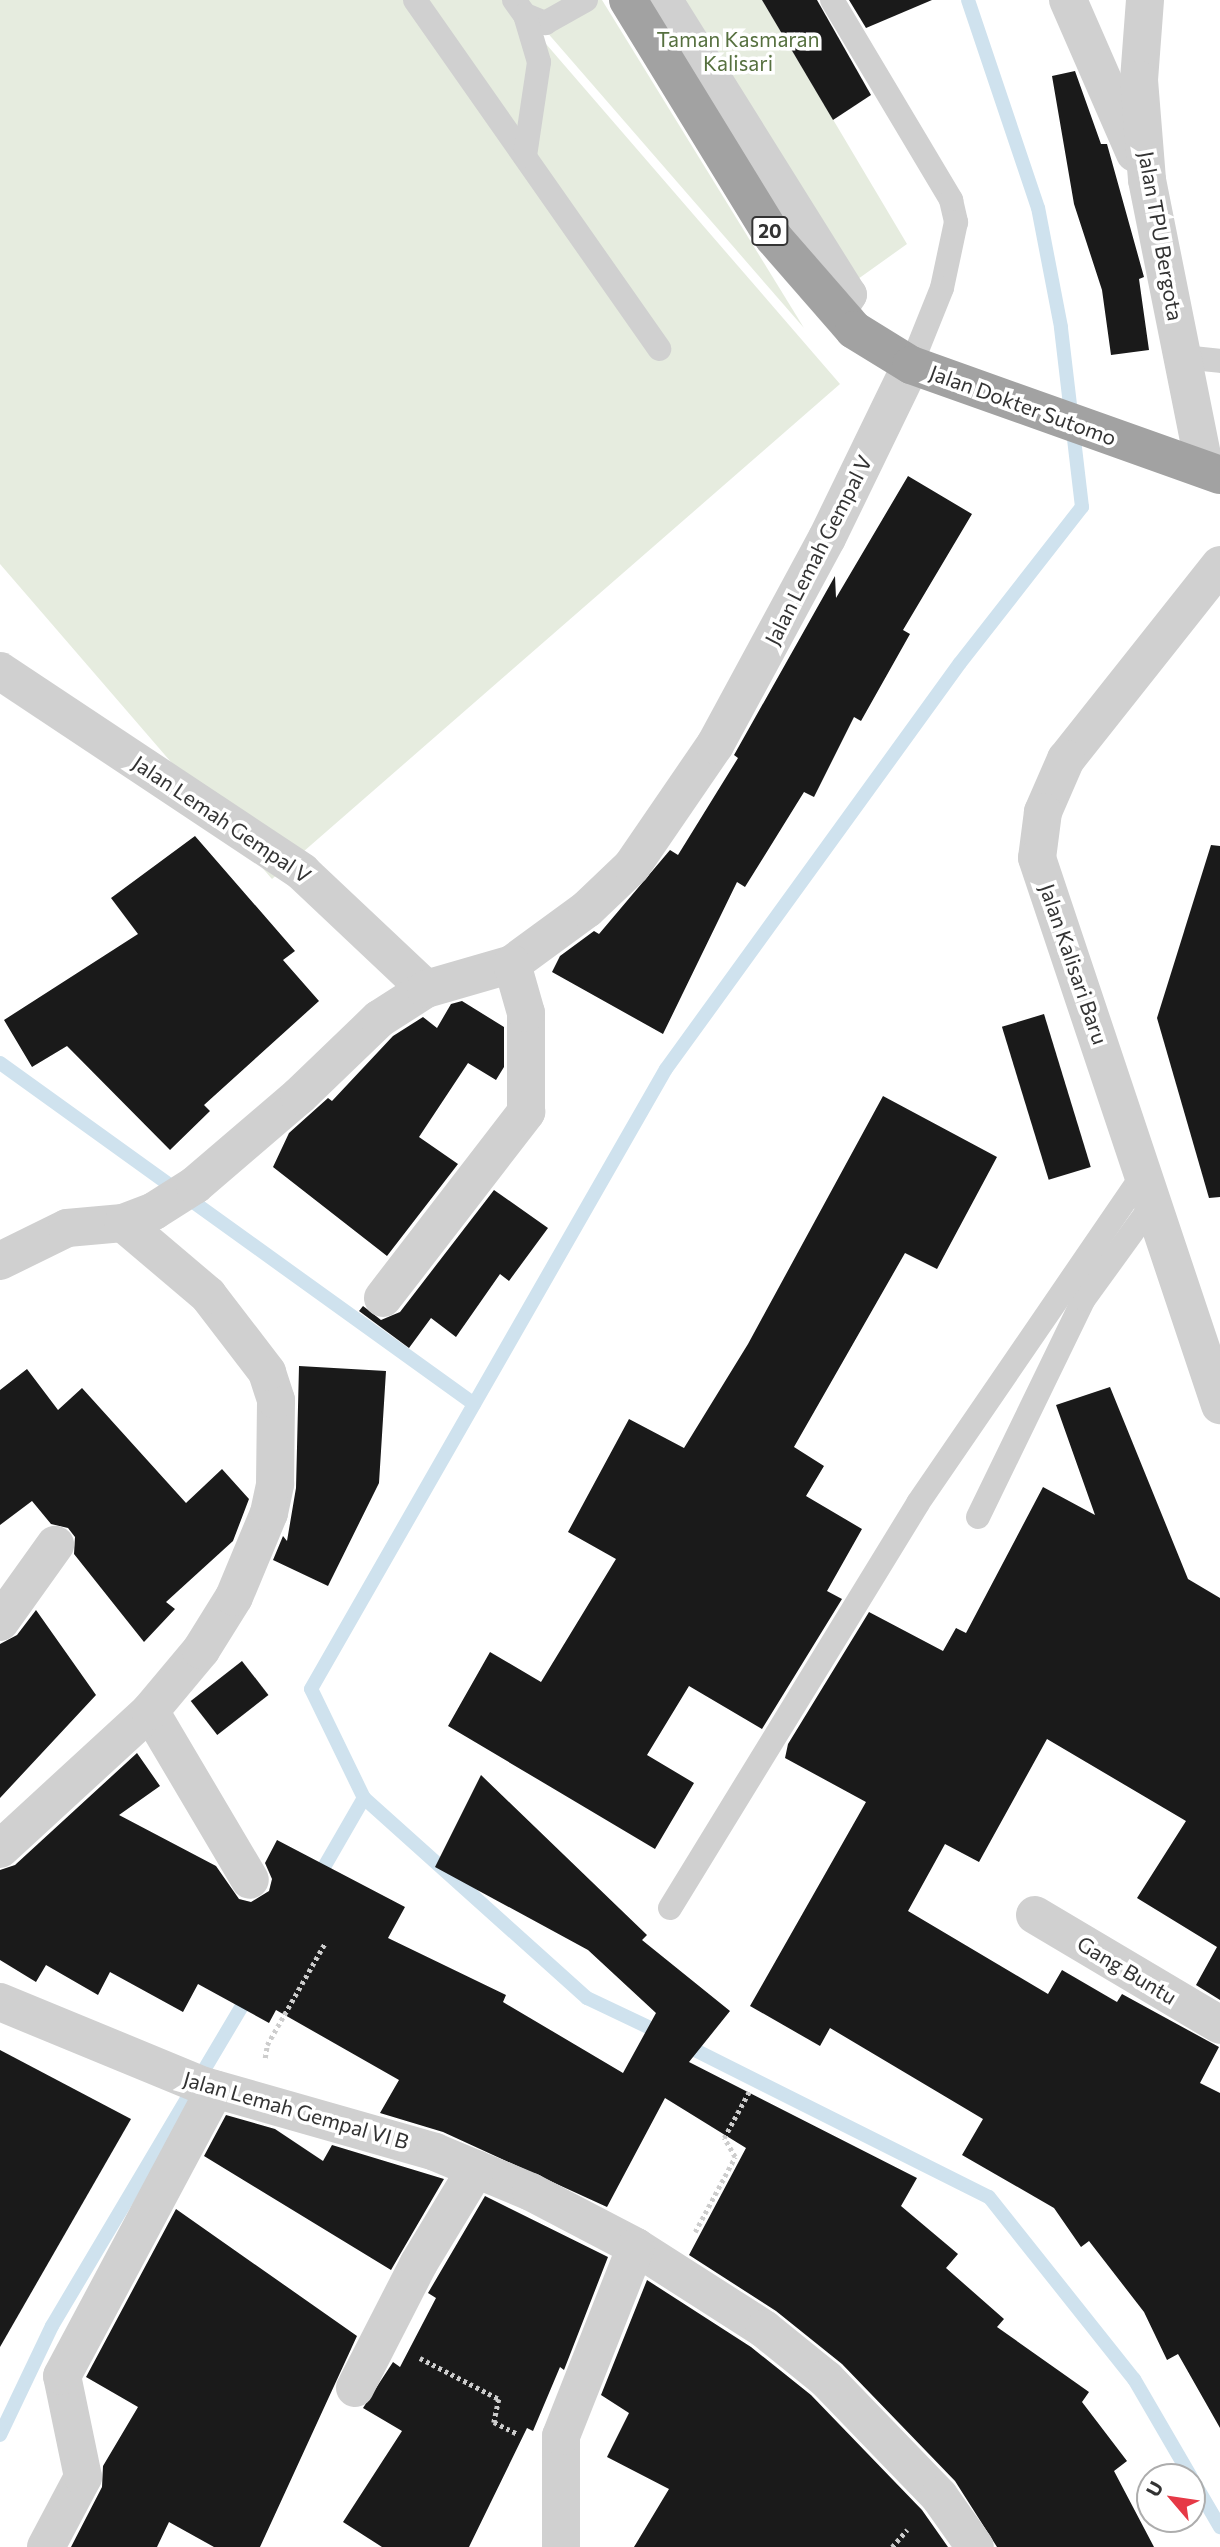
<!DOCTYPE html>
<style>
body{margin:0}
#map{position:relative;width:1220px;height:2547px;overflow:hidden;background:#fff;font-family:Commissioner,sans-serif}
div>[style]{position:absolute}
.green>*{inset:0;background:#e6ecdf}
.stream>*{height:14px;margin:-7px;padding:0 7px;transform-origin:7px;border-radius:7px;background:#cfe2ee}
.building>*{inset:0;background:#1a1a1a;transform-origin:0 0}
.path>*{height:4.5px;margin-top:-2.25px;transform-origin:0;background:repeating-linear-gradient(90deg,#cdcdcd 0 3.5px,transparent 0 7px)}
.service>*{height:24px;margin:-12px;padding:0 12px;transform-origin:12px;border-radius:12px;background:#d0d0d0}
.pedestrian>*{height:35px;margin:-17.5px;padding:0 17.5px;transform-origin:17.5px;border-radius:17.5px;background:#d0d0d0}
.minor>*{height:38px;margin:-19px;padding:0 19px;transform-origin:19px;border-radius:19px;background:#d0d0d0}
.trunk>*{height:38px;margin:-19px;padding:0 19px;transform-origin:19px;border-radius:19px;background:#a2a2a2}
span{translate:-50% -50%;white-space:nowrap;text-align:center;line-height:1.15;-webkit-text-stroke:7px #fff;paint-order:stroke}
.shield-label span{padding:2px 5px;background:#fff;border:2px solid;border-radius:5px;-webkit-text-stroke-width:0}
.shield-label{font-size:19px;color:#333;font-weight:700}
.park-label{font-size:21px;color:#56703f}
.street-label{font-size:21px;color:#333}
.north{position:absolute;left:1136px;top:2463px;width:70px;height:70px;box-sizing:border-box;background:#fff;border:2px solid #adadad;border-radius:50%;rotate:299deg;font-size:19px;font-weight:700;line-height:28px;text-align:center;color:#333}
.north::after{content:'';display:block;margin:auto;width:24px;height:32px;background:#e63946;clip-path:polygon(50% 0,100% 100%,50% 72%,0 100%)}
</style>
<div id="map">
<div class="green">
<div style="clip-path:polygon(0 0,508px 0,840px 384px,272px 879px,0 564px)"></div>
<div style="clip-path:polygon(519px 0,602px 0,804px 328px)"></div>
<div style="clip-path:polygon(651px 0,762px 0,907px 244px,837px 294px)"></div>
</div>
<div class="stream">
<div style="left:0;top:1063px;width:584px;rotate:35.73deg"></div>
<div style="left:364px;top:1798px;width:300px;rotate:41.9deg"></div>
<div style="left:587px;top:1998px;width:86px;rotate:25.4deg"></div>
<div style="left:316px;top:1881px;width:96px;rotate:-60deg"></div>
<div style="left:364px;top:1798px;width:121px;rotate:-115.9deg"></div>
<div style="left:311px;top:1689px;width:714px;rotate:-60.21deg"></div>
<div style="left:666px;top:1069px;width:501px;rotate:-54.09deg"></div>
<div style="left:960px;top:663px;width:198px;rotate:-52deg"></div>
<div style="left:1082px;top:507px;width:181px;rotate:-96.7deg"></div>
<div style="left:1061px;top:327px;width:121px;rotate:-100.9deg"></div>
<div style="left:1038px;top:208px;width:219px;rotate:-108.6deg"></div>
<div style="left:683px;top:2044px;width:342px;rotate:26.6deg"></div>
<div style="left:989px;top:2197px;width:233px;rotate:51.5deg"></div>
<div style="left:1134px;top:2379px;width:113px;rotate:59.8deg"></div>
<div style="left:0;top:2435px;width:121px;rotate:-64.5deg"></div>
<div style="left:52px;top:2326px;width:388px;rotate:-59.3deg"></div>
<div style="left:1192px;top:2479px;width:56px;rotate:59.7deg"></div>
</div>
<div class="building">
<div style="clip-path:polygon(762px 0,817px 0,871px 95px,833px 120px)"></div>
<div style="clip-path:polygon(849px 0,932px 0,866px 28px)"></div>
<div style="clip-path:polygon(1075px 71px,1101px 144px,1107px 144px,1144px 277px,1139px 279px,1149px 350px,1111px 355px,1102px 290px,1074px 204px,1052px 76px)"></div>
<div style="clip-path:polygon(908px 476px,972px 514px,903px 630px,910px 634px,861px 721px,854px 717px,814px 797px,804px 792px,745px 887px,737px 882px,663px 1034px,552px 972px,560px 956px,594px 931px,599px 934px,670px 850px,678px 855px,738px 758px,734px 755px,835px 576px,836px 598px)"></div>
<div style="clip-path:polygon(195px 836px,295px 951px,283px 960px,319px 1001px,204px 1105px,210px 1111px,170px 1150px,67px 1046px,32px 1067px,4px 1020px,138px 934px,111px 898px)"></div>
<div style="clip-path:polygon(1211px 845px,1220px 846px,1220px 1197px,1209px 1198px,1157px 1018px)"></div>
<div style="clip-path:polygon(462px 1001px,504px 1027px,504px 1067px,496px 1080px,468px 1063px,419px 1137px,458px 1164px,387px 1256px,273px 1167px,289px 1133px,328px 1098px,332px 1101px,393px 1036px,423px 1017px,437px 1028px,451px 1004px)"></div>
<div style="left:1044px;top:1014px;width:160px;height:44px;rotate:73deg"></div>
<div style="clip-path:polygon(883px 1096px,997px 1157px,937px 1269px,905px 1253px,794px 1447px,824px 1466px,806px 1496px,862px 1529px,827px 1591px,842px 1599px,762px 1729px,689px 1686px,647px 1755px,694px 1783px,655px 1849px,448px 1726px,490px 1652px,541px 1682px,616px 1559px,568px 1532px,629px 1419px,684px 1448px,748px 1344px)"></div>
<div style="clip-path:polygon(494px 1190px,548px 1228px,509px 1281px,500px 1274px,456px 1337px,431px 1318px,409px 1348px,359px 1311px,363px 1306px,381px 1320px,400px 1312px)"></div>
<div style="clip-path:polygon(299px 1366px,386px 1371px,379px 1483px,328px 1586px,273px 1560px,283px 1536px,287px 1541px,296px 1488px)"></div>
<div style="clip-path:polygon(27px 1369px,58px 1410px,82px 1388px,186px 1503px,222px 1469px,249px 1499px,233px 1541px,166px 1602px,175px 1609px,144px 1642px,74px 1554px,75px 1537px,68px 1528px,51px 1524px,32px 1501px,0 1525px,0 1390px)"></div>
<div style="clip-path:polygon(1110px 1387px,1188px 1579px,1220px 1598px,1220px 2000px,1196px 1985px,1217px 1947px,1137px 1898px,1186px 1821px,1047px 1739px,979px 1862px,945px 1844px,908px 1911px,1048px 1994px,1062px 1970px,1117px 2002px,1122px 1994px,1219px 2047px,1200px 2083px,1220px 2093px,1220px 2428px,1178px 2354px,1167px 2360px,1144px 2312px,1089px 2241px,1081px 2247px,1054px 2208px,962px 2155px,983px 2119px,830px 2028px,820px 2046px,750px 2006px,866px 1802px,785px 1758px,788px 1744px,869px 1612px,943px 1651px,956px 1628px,966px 1633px,1043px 1487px,1095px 1515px,1056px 1405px)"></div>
<div style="clip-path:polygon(36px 1610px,96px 1695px,0 1798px,0 1644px,17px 1635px)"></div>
<div style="left:242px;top:1661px;width:43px;height:65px;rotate:52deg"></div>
<div style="clip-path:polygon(137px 1753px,160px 1786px,119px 1815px,216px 1866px,239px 1899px,251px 1902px,269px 1891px,272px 1879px,265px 1863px,277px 1840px,405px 1907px,388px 1938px,506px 1995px,503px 2002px,623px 2073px,656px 2013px,588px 1950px,435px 1867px,481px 1775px,647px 1935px,642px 1940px,730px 2011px,689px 2062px,917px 2178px,901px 2206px,958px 2254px,946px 2268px,1004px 2319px,997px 2327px,1089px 2392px,1082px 2402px,1127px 2461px,1114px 2471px,1154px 2547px,997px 2547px,955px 2481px,842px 2364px,776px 2311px,689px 2255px,746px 2148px,665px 2098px,607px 2207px,443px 2132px,380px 2113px,399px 2080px,276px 2010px,269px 2023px,198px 1984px,183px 2012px,110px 1972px,98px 1995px,46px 1965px,36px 1982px,0 1960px,0 1870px,15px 1865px)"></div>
<div style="clip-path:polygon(0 2050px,131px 2119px,0 2347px)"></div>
<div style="clip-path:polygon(226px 2115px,275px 2129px,323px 2161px,332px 2145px,444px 2179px,391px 2270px,204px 2156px)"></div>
<div style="clip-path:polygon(485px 2196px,608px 2257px,564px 2370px,560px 2367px,533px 2431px,527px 2428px,469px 2547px,382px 2547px,343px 2522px,402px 2431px,363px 2408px,393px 2362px,400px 2367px,436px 2298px,428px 2293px)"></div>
<div style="clip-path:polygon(176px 2209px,357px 2336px,260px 2547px,214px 2547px,169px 2522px,157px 2547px,71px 2547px,102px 2487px,103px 2466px,138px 2407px,86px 2377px)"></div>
<div style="clip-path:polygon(647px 2280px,751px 2347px,811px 2395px,922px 2510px,948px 2547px,634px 2547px,669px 2489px,607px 2457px,629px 2413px,601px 2395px)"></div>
</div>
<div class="path">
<div style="left:265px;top:2058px;width:13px;rotate:-81deg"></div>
<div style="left:267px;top:2045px;width:117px;rotate:-60.4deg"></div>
<div style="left:695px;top:2232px;width:85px;rotate:-61.9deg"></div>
<div style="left:735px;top:2157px;width:22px;rotate:-120deg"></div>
<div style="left:724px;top:2138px;width:55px;rotate:-61.6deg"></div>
<div style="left:420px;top:2358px;width:89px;rotate:27.4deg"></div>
<div style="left:499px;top:2399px;width:24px;rotate:102deg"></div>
<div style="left:494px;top:2422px;width:25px;rotate:27deg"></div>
<div style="left:892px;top:2547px;width:23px;rotate:-49deg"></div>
</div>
<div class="service">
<div style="left:415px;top:0;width:426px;rotate:55deg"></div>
<div style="left:514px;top:0;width:19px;rotate:54deg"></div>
<div style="left:525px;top:15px;width:22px;rotate:22deg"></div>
<div style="left:545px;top:23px;width:47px;rotate:-29.3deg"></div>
<div style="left:832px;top:0;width:233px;rotate:59.2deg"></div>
<div style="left:951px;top:200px;width:23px;rotate:77deg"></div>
<div style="left:956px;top:222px;width:67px;rotate:102deg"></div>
<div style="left:942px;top:288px;width:83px;rotate:111.9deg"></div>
<div style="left:525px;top:156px;width:95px;rotate:-81.5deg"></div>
<div style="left:539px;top:62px;width:49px;rotate:-106.6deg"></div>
<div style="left:1183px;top:357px;width:37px;rotate:6deg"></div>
<div style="left:978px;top:1517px;width:242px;rotate:-64.1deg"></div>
<div style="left:1084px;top:1299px;width:121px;rotate:-54.1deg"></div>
<div style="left:670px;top:1908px;width:475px;rotate:-58.5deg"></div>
<div style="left:918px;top:1503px;width:402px;rotate:-55.6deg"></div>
</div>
<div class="pedestrian">
<div style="left:665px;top:0;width:347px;rotate:58deg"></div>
<div style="left:849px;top:294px;width:22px;rotate:122deg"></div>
</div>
<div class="minor">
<div style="left:1068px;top:0;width:167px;rotate:66.4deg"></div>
<div style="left:1145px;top:0;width:80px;rotate:94.3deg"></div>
<div style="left:1139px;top:80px;width:100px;rotate:85.4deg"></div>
<div style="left:1147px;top:180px;width:295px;rotate:78.7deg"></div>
<div style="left:1220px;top:565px;width:248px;rotate:128.4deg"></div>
<div style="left:1066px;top:759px;width:58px;rotate:113.5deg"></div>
<div style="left:1043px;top:812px;width:46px;rotate:97.4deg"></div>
<div style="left:1037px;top:858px;width:577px;rotate:71.5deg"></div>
<div style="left:0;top:671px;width:363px;rotate:33.6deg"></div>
<div style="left:302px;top:872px;width:170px;rotate:43.3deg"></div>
<div style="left:0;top:1261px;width:75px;rotate:-26.2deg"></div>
<div style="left:67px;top:1228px;width:56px;rotate:-5.1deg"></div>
<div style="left:123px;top:1223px;width:33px;rotate:-21deg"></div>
<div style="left:154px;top:1211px;width:49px;rotate:-32.4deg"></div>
<div style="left:195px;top:1185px;width:137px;rotate:-40.6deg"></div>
<div style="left:299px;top:1096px;width:111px;rotate:-43.9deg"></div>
<div style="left:379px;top:1019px;width:56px;rotate:-32.6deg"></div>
<div style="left:426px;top:989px;width:90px;rotate:-16.2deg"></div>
<div style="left:512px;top:964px;width:93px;rotate:-36.3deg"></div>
<div style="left:587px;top:909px;width:62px;rotate:-43.7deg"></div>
<div style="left:632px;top:866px;width:147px;rotate:-55.6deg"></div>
<div style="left:715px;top:745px;width:235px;rotate:-61.6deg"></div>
<div style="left:827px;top:538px;width:192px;rotate:-64.1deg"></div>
<div style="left:383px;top:1298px;width:235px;rotate:-52.4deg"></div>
<div style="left:526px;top:1112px;width:99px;rotate:-90deg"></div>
<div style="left:526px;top:1013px;width:51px;rotate:-105.9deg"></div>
<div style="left:0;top:1622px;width:95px;rotate:-54.5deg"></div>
<div style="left:150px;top:1711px;width:196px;rotate:59.4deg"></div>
<div style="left:0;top:1849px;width:204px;rotate:-42.6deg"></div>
<div style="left:150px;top:1711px;width:80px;rotate:-50.1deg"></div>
<div style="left:201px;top:1650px;width:62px;rotate:-58.1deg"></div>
<div style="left:234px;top:1597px;width:91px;rotate:-67.4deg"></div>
<div style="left:269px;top:1513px;width:30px;rotate:-78deg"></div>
<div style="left:275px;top:1484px;width:84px;rotate:-89.3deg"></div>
<div style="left:276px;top:1400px;width:29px;rotate:-108deg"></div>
<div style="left:267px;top:1372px;width:97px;rotate:-127.5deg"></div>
<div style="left:208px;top:1295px;width:111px;rotate:-139.7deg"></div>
<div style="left:1035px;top:1915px;width:215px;rotate:30.7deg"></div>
<div style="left:0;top:2002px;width:221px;rotate:22.4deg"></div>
<div style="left:204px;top:2086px;width:240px;rotate:15.9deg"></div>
<div style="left:435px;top:2152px;width:104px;rotate:22.6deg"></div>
<div style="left:531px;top:2192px;width:119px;rotate:27.6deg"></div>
<div style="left:636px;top:2247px;width:152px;rotate:32.6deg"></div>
<div style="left:764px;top:2329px;width:80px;rotate:38.9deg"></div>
<div style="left:826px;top:2379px;width:163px;rotate:46deg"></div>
<div style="left:939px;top:2496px;width:62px;rotate:54.8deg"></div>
<div style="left:355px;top:2388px;width:140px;rotate:-62.9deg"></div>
<div style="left:419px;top:2263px;width:110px;rotate:-58.8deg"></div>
<div style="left:46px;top:2547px;width:79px;rotate:-62.1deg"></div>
<div style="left:83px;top:2477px;width:103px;rotate:-101.7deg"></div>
<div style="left:62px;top:2376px;width:325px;rotate:-61.9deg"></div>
<div style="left:561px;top:2547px;width:111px;rotate:-90deg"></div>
<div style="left:561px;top:2436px;width:203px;rotate:-68.4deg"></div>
</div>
<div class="trunk">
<div style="left:628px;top:0;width:278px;rotate:58.5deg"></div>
<div style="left:773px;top:237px;width:123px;rotate:48.9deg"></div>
<div style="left:854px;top:330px;width:67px;rotate:31.6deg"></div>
<div style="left:911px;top:365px;width:328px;rotate:19.6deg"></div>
</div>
<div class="shield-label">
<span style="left:770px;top:231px">20</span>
</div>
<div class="park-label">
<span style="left:738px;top:51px">Taman Kasmaran<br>Kalisari</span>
</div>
<div class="street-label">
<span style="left:1161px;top:236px;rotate:80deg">Jalan TPU Bergota</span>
<span style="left:1023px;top:405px;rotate:20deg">Jalan Dokter Sutomo</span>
<span style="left:818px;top:550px;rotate:-63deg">Jalan Lemah Gempal V</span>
<span style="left:222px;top:819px;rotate:34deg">Jalan Lemah Gempal V</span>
<span style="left:1074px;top:964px;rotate:71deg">Jalan Kalisari Baru</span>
<span style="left:1127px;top:1970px;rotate:31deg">Gang Buntu</span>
<span style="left:296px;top:2110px;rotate:16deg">Jalan Lemah Gempal VI B</span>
</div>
<div class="north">U</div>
</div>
